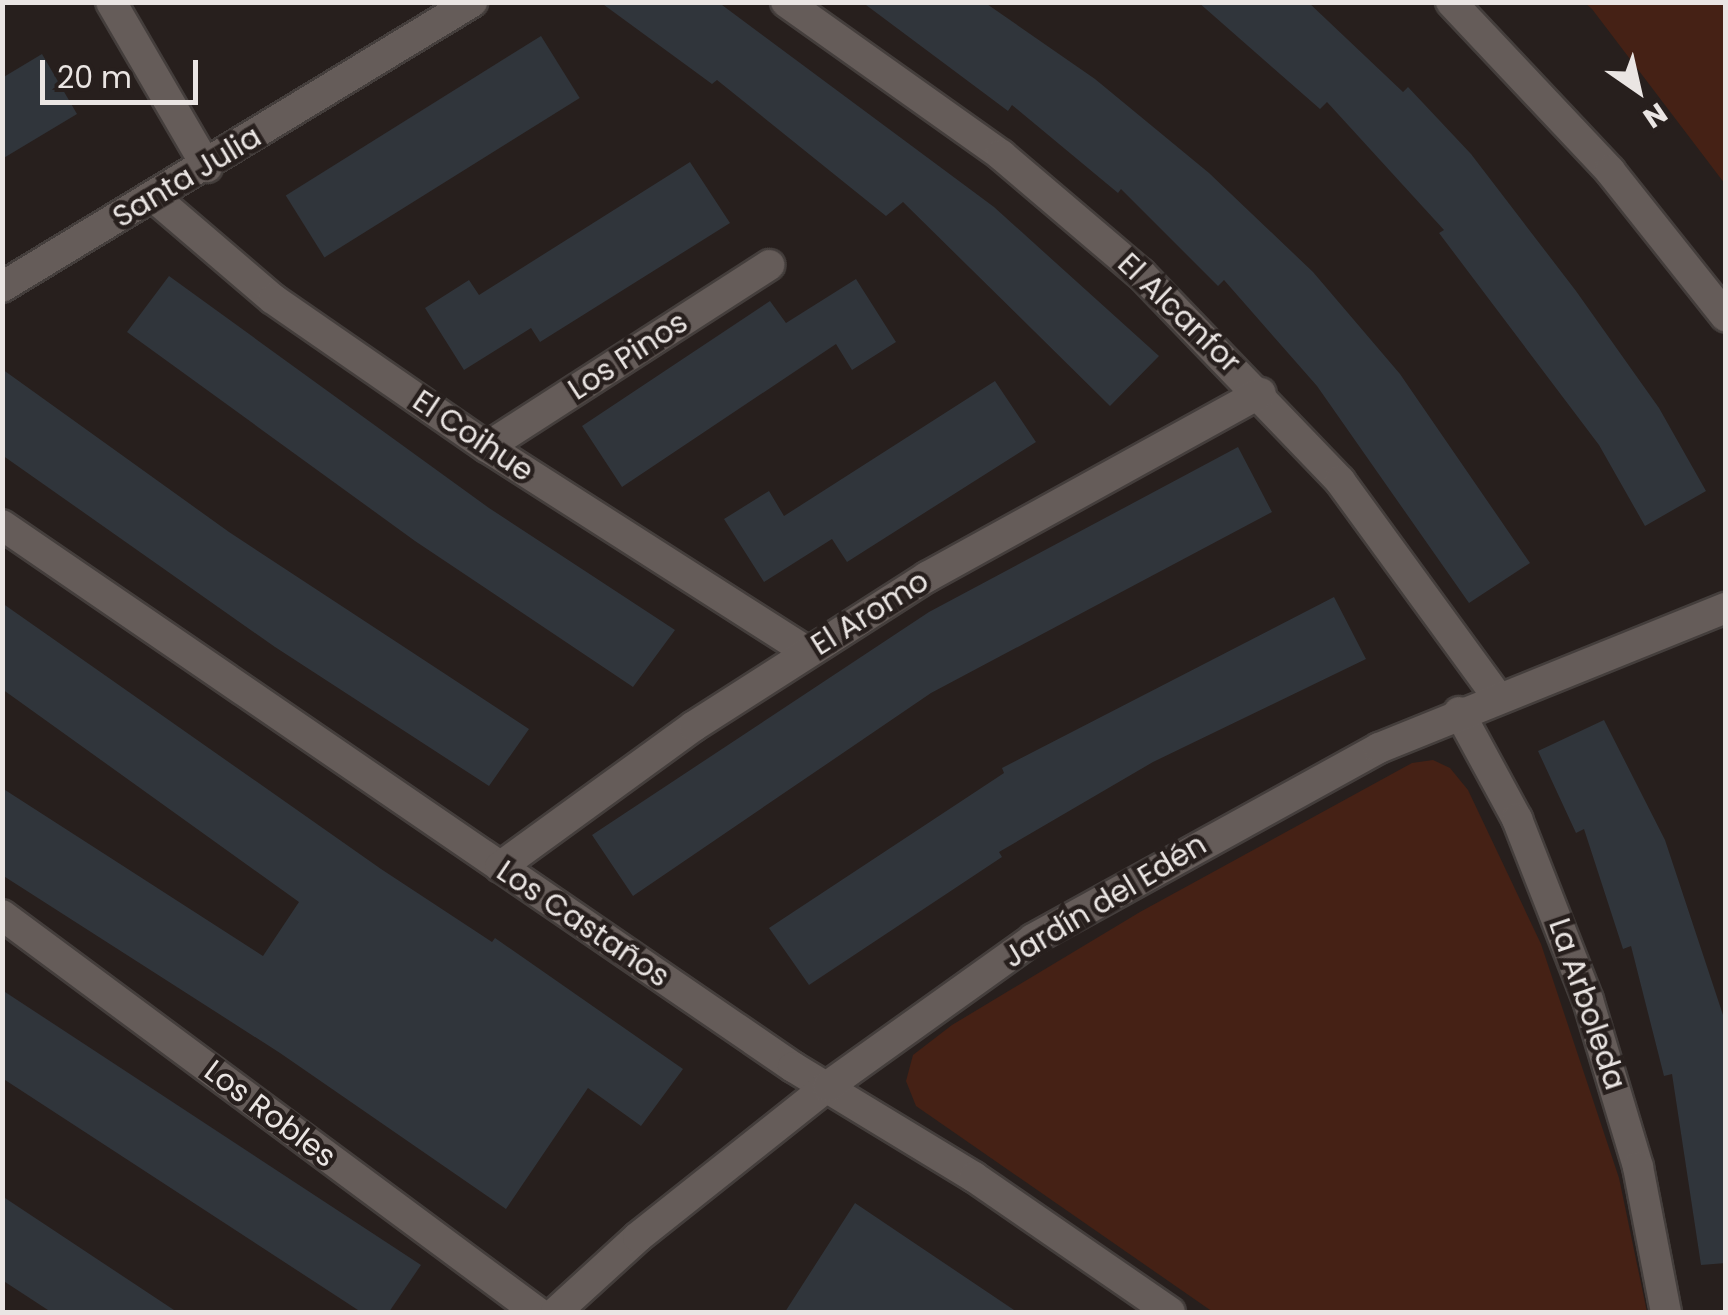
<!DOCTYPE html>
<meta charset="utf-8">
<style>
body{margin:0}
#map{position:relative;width:1728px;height:1315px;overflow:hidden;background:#271f1d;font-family:Poppins,sans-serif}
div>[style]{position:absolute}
.green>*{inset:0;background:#452115}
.building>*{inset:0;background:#30353b;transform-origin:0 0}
.roads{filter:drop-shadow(2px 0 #443e3c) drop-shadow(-2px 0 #443e3c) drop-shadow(0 2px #443e3c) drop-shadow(0 -2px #443e3c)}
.street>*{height:30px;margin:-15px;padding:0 15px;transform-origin:15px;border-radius:15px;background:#655c59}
span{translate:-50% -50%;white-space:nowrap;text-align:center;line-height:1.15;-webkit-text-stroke:9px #271f1d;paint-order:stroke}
.street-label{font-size:30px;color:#eae5e3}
.frame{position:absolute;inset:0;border:5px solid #eae5e3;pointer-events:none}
.north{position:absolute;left:1588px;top:40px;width:100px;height:100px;-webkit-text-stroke:8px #271f1d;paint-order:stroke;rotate:146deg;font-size:28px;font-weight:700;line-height:40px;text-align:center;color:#eae5e3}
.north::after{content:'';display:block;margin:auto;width:35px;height:45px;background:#eae5e3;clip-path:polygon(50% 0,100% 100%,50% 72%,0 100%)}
.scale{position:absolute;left:40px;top:60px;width:158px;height:45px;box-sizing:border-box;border:5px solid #eae5e3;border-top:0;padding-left:12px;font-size:30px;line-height:35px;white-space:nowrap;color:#eae5e3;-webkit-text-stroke:8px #271f1d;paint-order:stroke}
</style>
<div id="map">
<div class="green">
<div style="clip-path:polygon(1585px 3px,1725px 3px,1725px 184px,1592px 9px)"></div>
<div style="clip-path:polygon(1433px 760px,1450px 768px,1468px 790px,1541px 944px,1619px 1178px,1647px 1312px,1213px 1312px,916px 1106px,906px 1081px,913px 1055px,952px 1025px,1140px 912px,1412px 763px)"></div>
</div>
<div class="building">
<div style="clip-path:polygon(600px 2px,718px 2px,994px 207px,1159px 356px,1110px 406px,903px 202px,886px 216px,717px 80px,712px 84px)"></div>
<div style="clip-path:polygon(862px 2px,984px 2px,1095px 79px,1209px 173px,1313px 272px,1400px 374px,1530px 563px,1469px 603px,1317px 386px,1224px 280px,1218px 286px,1121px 189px,1118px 193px,1012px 105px,1008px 111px)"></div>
<div style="clip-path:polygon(1198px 2px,1308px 2px,1403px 92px,1408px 87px,1471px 154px,1576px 291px,1659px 408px,1706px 491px,1645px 526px,1599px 445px,1439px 233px,1444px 230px,1327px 102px,1320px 109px)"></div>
<div style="left:541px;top:36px;width:73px;height:301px;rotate:58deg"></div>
<div style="clip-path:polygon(42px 54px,77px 114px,2px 159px,2px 78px)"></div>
<div style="clip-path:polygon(690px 162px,730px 223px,540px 342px,531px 328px,464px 370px,425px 308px,469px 280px,479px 295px)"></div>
<div style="clip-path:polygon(169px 276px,489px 508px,675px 630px,633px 687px,415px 541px,127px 332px)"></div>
<div style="clip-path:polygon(856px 279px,896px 342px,852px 370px,836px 344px,622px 487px,582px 426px,770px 301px,786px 323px)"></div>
<div style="clip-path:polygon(2px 369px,229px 532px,529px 729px,489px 786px,275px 647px,2px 455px)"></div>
<div style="clip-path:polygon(995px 381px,1036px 442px,847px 562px,832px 539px,764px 582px,724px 519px,769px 491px,784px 516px)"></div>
<div style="clip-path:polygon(1238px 447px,1272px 512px,931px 693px,633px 896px,592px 835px,929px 612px)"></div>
<div style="clip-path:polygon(1334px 597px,1366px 659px,1153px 762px,999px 852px,1002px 857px,809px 985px,769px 928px,1004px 773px,1002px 768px)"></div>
<div style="clip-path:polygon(2px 603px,381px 869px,492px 942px,495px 938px,683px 1069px,641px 1126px,588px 1088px,506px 1209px,280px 1053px,2px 875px,2px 788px,263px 956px,299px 902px,2px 689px)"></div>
<div style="clip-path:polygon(1604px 720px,1665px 840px,1726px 1024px,1726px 1263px,1701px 1265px,1672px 1074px,1664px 1076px,1631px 946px,1623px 949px,1584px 829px,1576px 833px,1538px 751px)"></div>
<div style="clip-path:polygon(2px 990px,421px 1265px,389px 1312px,361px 1312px,2px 1078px)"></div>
<div style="clip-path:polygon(2px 1196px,103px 1263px,177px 1312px,51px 1312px,2px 1280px)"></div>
<div style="clip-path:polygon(855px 1203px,898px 1232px,1017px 1312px,785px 1312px)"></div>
</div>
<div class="roads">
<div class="street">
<div style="left:111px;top:2px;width:191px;rotate:59.8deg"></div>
<div style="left:786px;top:2px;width:264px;rotate:35.4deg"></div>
<div style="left:1001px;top:155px;width:184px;rotate:40.4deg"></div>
<div style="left:1141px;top:274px;width:287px;rotate:46.1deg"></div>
<div style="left:1340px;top:481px;width:268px;rotate:53.9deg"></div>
<div style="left:1451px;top:2px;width:232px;rotate:46.7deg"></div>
<div style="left:1610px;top:171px;width:186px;rotate:51.5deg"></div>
<div style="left:155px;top:198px;width:155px;rotate:40.6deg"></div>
<div style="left:273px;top:299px;width:260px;rotate:34.7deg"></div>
<div style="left:487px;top:447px;width:380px;rotate:32.6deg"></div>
<div style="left:2px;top:287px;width:550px;rotate:-31.23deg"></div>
<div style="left:487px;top:447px;width:336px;rotate:-32.8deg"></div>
<div style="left:2px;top:525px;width:959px;rotate:34.42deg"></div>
<div style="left:793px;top:1067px;width:212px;rotate:31.3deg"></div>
<div style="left:974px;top:1177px;width:238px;rotate:34.6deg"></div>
<div style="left:1459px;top:712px;width:122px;rotate:61.5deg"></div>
<div style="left:1517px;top:819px;width:194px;rotate:68.6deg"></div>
<div style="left:1588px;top:1000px;width:174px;rotate:73.3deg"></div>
<div style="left:1638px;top:1167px;width:148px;rotate:79.1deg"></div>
<div style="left:500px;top:867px;width:240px;rotate:-36deg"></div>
<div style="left:694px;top:726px;width:277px;rotate:-32.6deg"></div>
<div style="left:927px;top:577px;width:381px;rotate:-28.9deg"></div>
<div style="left:2px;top:915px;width:666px;rotate:36.58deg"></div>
<div style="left:556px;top:1312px;width:111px;rotate:-42.4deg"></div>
<div style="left:638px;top:1237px;width:243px;rotate:-38.5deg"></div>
<div style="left:828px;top:1086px;width:252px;rotate:-35.6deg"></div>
<div style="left:1033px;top:939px;width:395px;rotate:-28.9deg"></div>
<div style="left:1379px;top:748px;width:374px;rotate:-22deg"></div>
</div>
</div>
<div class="street-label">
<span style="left:187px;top:177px;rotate:-31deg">Santa Julia</span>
<span style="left:1179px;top:313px;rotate:44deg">El Alcanfor</span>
<span style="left:628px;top:356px;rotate:-33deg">Los Pinos</span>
<span style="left:473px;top:436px;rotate:34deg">El Coihue</span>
<span style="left:870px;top:613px;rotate:-32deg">El Aromo</span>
<span style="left:1105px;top:901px;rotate:-31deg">Jardín del Edén</span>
<span style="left:583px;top:924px;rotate:34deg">Los Castaños</span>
<span style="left:1587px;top:1004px;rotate:71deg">La Arboleda</span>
<span style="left:270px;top:1114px;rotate:37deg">Los Robles</span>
</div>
<div class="frame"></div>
<div class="north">N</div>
<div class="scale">20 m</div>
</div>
